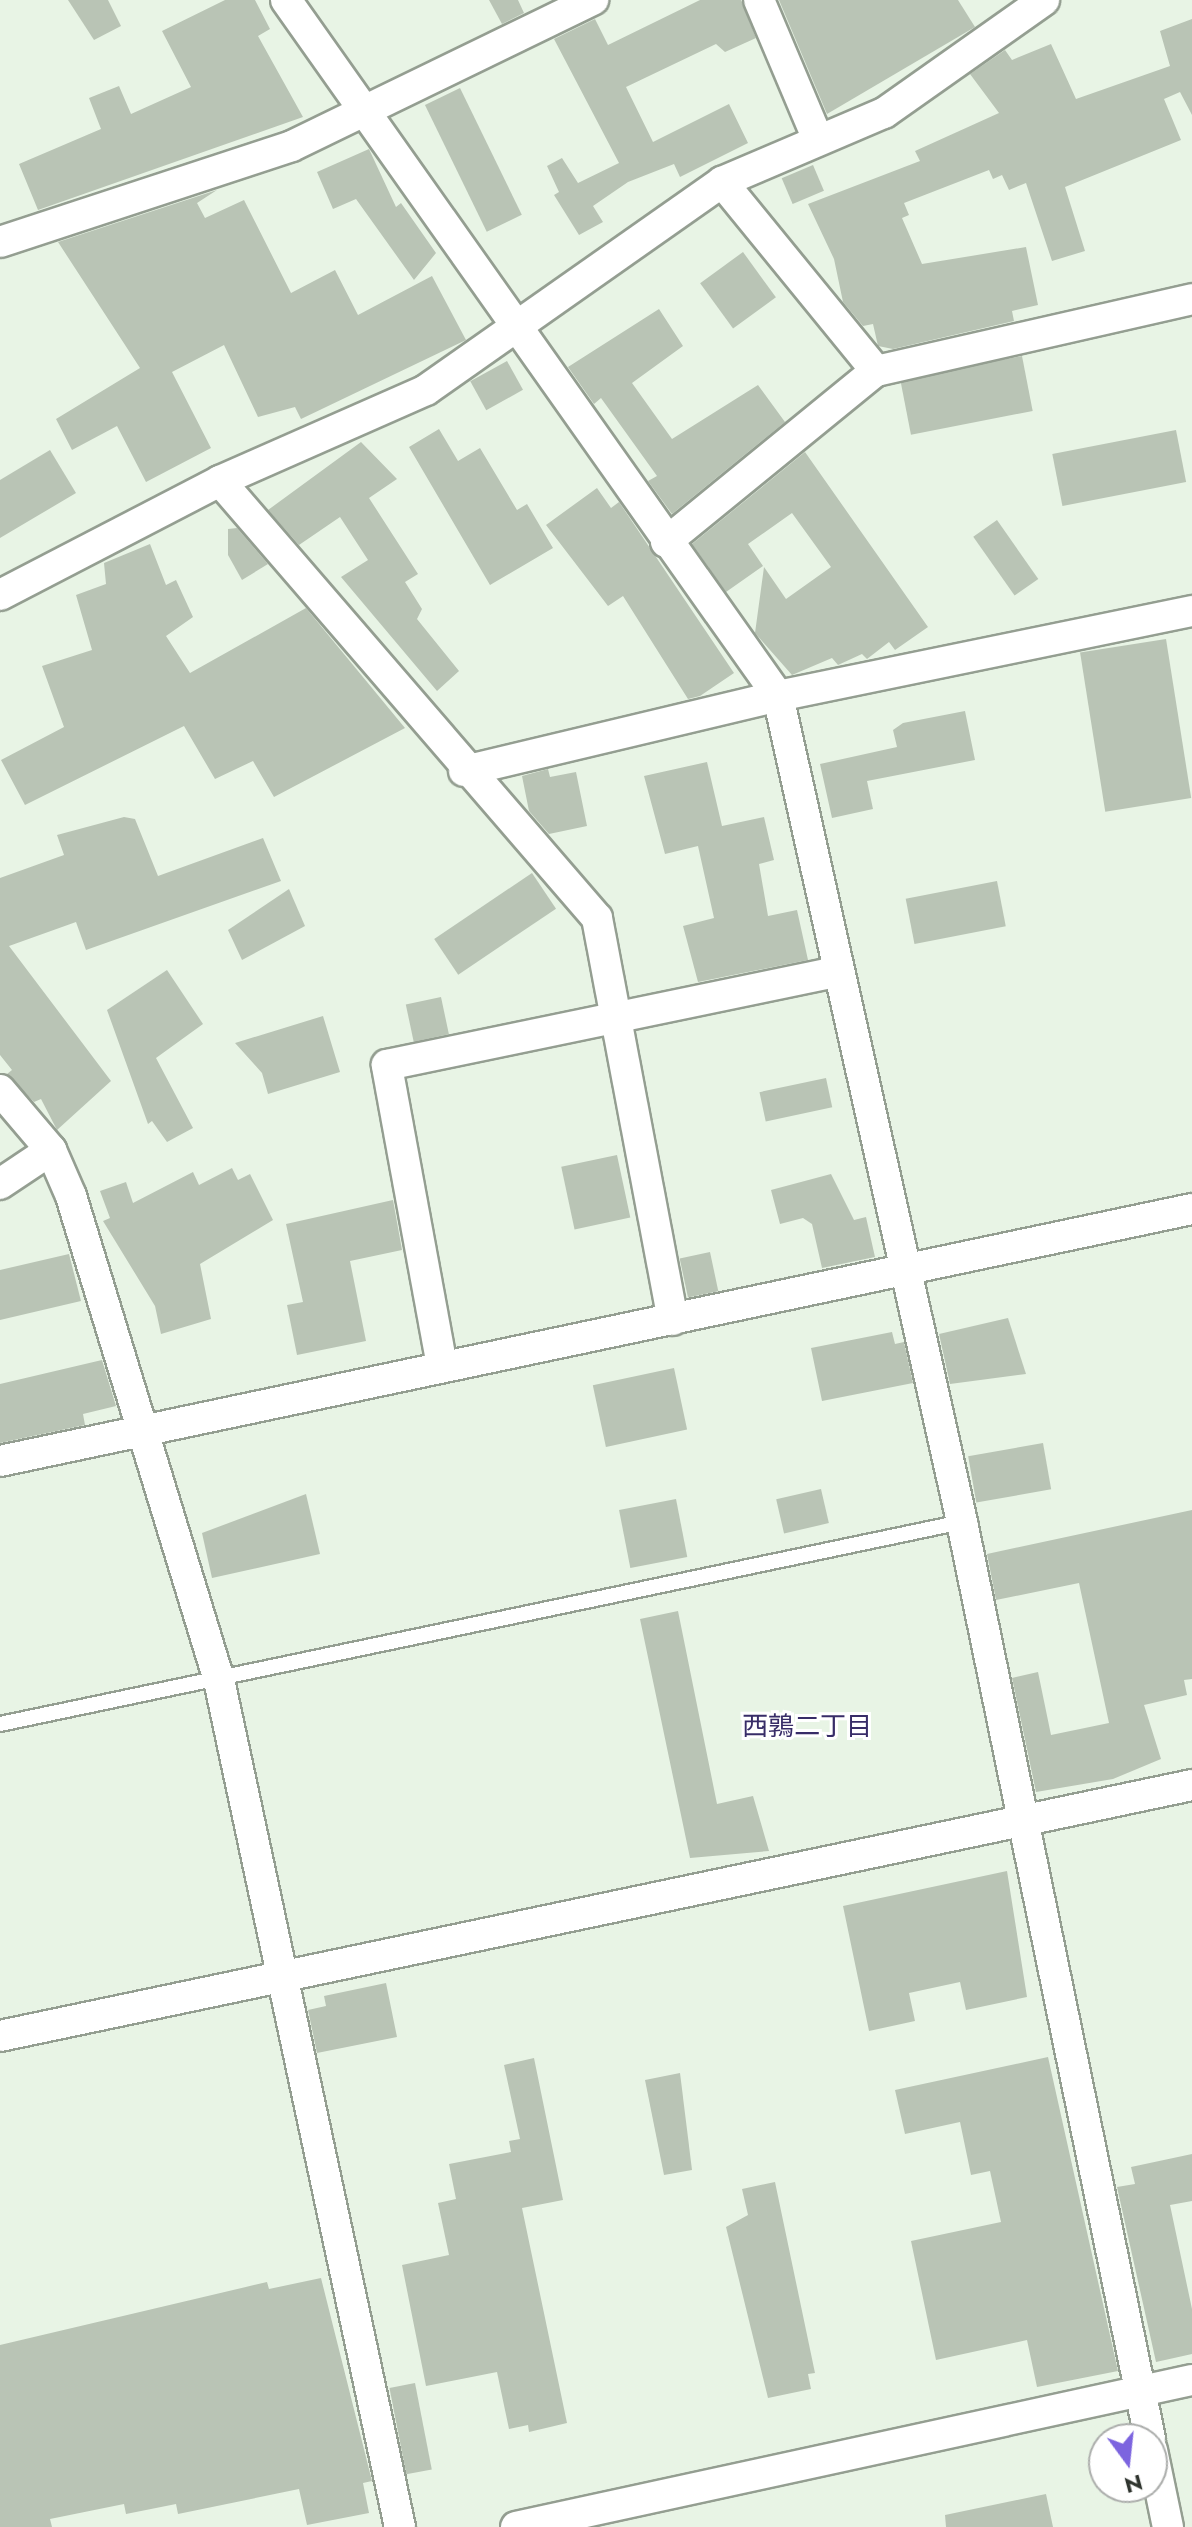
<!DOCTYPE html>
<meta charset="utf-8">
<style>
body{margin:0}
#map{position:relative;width:1192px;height:2527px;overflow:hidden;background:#e8f4e5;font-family:Jost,"Noto Sans JP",sans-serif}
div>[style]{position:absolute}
.building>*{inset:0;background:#b9c4b5;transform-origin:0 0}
.roads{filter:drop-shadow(2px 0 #949e91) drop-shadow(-2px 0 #949e91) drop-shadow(0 2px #949e91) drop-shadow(0 -2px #949e91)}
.service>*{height:14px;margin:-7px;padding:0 7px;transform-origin:7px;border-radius:7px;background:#fff}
.minor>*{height:30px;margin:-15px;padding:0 15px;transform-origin:15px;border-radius:15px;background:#fff}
span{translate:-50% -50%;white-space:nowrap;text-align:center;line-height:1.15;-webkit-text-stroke:6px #fff;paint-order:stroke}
.neighbourhood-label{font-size:26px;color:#372c67}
.north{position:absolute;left:1088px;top:2423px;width:80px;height:80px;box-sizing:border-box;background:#fff;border:2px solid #acaeac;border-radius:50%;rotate:165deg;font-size:22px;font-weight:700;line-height:32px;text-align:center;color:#30352f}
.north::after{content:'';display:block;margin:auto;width:28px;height:36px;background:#7c64df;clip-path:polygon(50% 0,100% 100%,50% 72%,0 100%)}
</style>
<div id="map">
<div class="building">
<div style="clip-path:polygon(68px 0,108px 0,121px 26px,94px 40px)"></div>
<div style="clip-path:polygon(225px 0,255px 0,270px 29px,258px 36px,303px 117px,38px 210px,19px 164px,101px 129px,89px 98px,119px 86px,131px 114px,191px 87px,162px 31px)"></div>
<div style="clip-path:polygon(489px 0,518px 0,524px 13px,502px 24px)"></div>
<div style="clip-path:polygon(700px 0,741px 0,756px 38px,725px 52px,716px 44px,626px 87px,653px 142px,729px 104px,748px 143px,680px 177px,674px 164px,628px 182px,593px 206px,603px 222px,579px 235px,554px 195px,559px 192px,547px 166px,562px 158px,578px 183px,619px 163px,554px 39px,595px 19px,608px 45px)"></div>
<div style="clip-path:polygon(779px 0,958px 0,975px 27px,827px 114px)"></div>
<div style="clip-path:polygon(1192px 19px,1192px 115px,1180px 92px,1164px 99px,1181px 140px,1065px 187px,1085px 251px,1052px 261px,1026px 183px,1009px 190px,1002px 175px,993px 179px,989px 170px,904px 203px,909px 215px,902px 218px,922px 264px,1026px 247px,1038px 305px,1012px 311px,1014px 321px,893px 349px,878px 346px,873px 324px,863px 326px,843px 302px,834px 259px,808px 204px,920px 161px,915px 151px,999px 113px,970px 74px,1005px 50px,1012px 60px,1051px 44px,1076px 99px,1170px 66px,1160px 31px)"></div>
<div style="left:460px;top:88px;width:141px;height:39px;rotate:64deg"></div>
<div style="clip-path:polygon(369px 149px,396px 207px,401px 203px,436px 253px,414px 280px,356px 199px,333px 209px,317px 172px)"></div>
<div style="left:813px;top:165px;width:28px;height:34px;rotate:67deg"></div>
<div style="clip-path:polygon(217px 190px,197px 203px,205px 218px,244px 200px,291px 293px,335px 270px,358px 315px,432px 276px,466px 340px,301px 419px,295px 407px,258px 417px,224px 345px,172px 372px,211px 448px,146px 482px,117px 426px,72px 450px,56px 419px,140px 368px,58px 242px)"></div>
<div style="left:743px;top:252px;width:56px;height:53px;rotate:54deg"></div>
<div style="clip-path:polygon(659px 309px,683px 346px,632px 383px,672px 439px,758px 385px,785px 422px,672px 514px,648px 481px,657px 476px,601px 398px,594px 404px,568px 367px)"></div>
<div style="left:1022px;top:356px;width:56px;height:124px;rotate:79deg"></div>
<div style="left:507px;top:361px;width:33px;height:42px;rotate:61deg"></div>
<div style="clip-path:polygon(439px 429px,458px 461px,480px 448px,517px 510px,527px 504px,553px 548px,490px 585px,409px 447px)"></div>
<div style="left:1176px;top:430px;width:53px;height:126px;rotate:79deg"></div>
<div style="clip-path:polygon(361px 442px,397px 479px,369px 498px,418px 574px,405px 582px,422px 609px,417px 619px,459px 671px,437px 691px,341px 577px,368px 560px,340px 517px,299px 545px,268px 510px)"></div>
<div style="clip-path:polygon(50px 450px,76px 493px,0 538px,0 480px)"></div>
<div style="clip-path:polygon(805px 452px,928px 627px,895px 650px,889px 642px,867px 659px,862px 654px,838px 665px,832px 658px,792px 675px,755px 633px,764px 567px,786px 599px,831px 567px,792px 513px,748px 544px,763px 566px,726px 592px,692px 544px)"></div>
<div style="clip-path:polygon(597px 488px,611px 508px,619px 502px,734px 673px,700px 696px,688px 699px,623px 596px,608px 606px,546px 525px)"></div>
<div style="left:997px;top:520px;width:72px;height:29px;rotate:55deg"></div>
<div style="clip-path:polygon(237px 528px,268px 564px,242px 580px,228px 555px,228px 529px)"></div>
<div style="clip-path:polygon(150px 544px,166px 585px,176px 580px,193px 617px,166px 636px,190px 673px,306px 608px,405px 728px,274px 797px,253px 761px,215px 779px,184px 726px,25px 805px,1px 760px,64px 727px,42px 666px,92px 650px,76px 595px,106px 584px,104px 563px)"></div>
<div style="left:1166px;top:639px;width:161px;height:87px;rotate:81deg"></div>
<div style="clip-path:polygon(965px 711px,975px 760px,867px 781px,873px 809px,832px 818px,820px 764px,897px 747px,893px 730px,903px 723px)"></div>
<div style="clip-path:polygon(707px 762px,722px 826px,764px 817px,774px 860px,759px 864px,768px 916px,797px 910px,808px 960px,698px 982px,683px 926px,714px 918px,698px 846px,665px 854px,644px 776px)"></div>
<div style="clip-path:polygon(548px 769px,550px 777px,576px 772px,587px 826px,549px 834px,529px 811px,522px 776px)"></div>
<div style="clip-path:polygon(124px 817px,135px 819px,158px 876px,263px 838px,281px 881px,86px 950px,76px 922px,9px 946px,111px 1081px,57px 1130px,41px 1099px,34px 1102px,7px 1074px,12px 1070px,0 1055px,0 878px,64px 855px,57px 835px)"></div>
<div style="left:532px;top:873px;width:43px;height:118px;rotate:56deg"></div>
<div style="left:997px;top:881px;width:46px;height:93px;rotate:79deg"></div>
<div style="clip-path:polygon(289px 889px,305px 926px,242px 960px,228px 930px)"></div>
<div style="clip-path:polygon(167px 970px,203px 1024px,156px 1058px,193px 1128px,167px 1142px,152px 1121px,148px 1124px,107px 1010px)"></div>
<div style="left:441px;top:997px;width:38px;height:36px;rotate:78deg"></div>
<div style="clip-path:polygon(323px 1016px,340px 1072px,268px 1094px,262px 1073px,235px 1043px)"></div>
<div style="left:826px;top:1078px;width:30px;height:68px;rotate:78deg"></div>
<div style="left:617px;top:1155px;width:64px;height:57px;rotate:78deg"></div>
<div style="clip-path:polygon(232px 1168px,238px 1180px,250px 1174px,273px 1220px,200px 1264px,211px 1319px,161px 1334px,155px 1306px,103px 1221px,110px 1218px,100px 1191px,126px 1182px,133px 1203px,193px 1172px,199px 1185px)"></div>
<div style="clip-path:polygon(831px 1174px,854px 1220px,866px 1217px,875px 1257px,822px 1268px,812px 1224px,803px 1218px,780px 1224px,771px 1190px)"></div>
<div style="clip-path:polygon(393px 1200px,402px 1250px,350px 1261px,366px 1341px,297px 1355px,287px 1305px,303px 1302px,286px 1224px)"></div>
<div style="left:710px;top:1252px;width:40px;height:31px;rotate:78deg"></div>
<div style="clip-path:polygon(69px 1254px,81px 1301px,0 1320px,0 1270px)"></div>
<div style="clip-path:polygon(1008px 1318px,1026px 1374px,950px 1384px,939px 1334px)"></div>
<div style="clip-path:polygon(892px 1332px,895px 1344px,904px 1342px,913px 1383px,822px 1401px,811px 1348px)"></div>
<div style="clip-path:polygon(102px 1360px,116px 1406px,83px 1414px,85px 1425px,0 1443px,0 1384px)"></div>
<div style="left:674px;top:1368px;width:63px;height:83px;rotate:78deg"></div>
<div style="left:1043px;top:1443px;width:47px;height:76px;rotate:80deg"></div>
<div style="left:821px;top:1489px;width:35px;height:46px;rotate:77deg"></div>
<div style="clip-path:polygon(306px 1494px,320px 1554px,212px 1578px,202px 1533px)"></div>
<div style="left:676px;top:1499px;width:59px;height:58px;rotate:79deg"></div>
<div style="clip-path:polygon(1192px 1510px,1192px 1679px,1184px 1680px,1187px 1695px,1144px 1705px,1161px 1759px,1113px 1779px,1036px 1792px,1012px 1678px,1038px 1672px,1051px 1735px,1109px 1723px,1079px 1583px,996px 1600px,987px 1554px)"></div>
<div style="clip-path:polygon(678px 1611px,717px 1804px,753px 1796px,769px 1851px,690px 1858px,640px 1619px)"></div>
<div style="clip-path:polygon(1007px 1871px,1027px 1997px,966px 2010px,960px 1982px,909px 1993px,915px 2021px,869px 2031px,843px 1906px)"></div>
<div style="clip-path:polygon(386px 1983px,397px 2037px,317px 2053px,308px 2010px,326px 2006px,324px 1996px)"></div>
<div style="clip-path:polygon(1048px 2057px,1118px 2371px,1037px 2387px,1027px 2340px,936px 2360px,911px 2241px,1001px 2222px,990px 2171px,971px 2175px,960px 2122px,905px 2134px,895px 2090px)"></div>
<div style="clip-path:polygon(534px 2058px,563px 2200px,522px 2208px,567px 2423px,529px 2432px,528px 2425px,509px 2429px,497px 2372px,426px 2386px,402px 2265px,449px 2255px,438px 2203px,456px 2199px,449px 2164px,511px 2152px,509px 2141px,520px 2139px,504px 2065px)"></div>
<div style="clip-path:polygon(680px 2073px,692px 2170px,664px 2175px,645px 2080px)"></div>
<div style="clip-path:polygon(1192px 2154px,1192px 2201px,1170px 2205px,1192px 2309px,1192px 2354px,1156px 2362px,1117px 2187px,1135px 2184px,1131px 2167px)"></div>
<div style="clip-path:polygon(775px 2182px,815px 2373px,808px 2374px,811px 2389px,768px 2398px,726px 2227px,748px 2215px,742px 2189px)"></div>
<div style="clip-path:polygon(321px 2278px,372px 2481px,363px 2483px,369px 2513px,307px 2525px,299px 2489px,178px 2514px,176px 2504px,126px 2514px,124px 2504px,50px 2519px,52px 2527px,0 2527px,0 2345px,267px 2282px,269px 2289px)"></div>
<div style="left:415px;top:2383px;width:88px;height:26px;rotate:79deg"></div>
<div style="clip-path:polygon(1046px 2494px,1053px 2527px,946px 2527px,945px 2515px)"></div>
</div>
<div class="roads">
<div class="service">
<div style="left:0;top:1724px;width:983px;rotate:-11.86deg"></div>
</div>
<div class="minor">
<div style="left:286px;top:0;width:852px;rotate:54.74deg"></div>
<div style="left:778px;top:696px;width:846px;rotate:77.44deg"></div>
<div style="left:962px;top:1522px;width:936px;rotate:78.41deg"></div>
<div style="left:759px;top:0;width:152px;rotate:67.1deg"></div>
<div style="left:722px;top:182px;width:244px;rotate:50.8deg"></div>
<div style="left:0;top:242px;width:307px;rotate:-18.2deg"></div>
<div style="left:292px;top:146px;width:335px;rotate:-25.9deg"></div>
<div style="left:220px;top:481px;width:577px;rotate:49.22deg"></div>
<div style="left:597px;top:918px;width:409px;rotate:79.3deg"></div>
<div style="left:666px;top:542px;width:271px;rotate:-39.2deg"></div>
<div style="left:876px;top:371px;width:324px;rotate:-12.8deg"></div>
<div style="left:0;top:595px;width:248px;rotate:-27.4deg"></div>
<div style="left:220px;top:481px;width:225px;rotate:-23.8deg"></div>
<div style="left:426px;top:390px;width:362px;rotate:-35.1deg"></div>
<div style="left:722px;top:182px;width:176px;rotate:-23.1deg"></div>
<div style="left:884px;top:113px;width:196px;rotate:-35.2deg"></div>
<div style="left:464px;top:771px;width:323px;rotate:-13.4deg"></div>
<div style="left:778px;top:696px;width:423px;rotate:-11.6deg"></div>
<div style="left:0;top:1090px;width:79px;rotate:49.6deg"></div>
<div style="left:51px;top:1150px;width:50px;rotate:66.5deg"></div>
<div style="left:71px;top:1196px;width:506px;rotate:73deg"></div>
<div style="left:219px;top:1680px;width:866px;rotate:77.94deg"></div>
<div style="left:0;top:1184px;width:61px;rotate:-33.7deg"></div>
<div style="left:442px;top:1366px;width:306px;rotate:-100.4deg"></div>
<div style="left:387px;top:1065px;width:460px;rotate:-11.7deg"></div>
<div style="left:0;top:1461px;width:1218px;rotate:-11.94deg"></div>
<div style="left:0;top:2036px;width:1218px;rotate:-11.89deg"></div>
<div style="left:1152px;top:2450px;width:79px;rotate:78.3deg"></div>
<div style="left:516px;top:2527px;width:692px;rotate:-12.27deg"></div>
</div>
</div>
<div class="neighbourhood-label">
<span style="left:807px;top:1727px">西鶉二丁目</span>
</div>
<div class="north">N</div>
</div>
